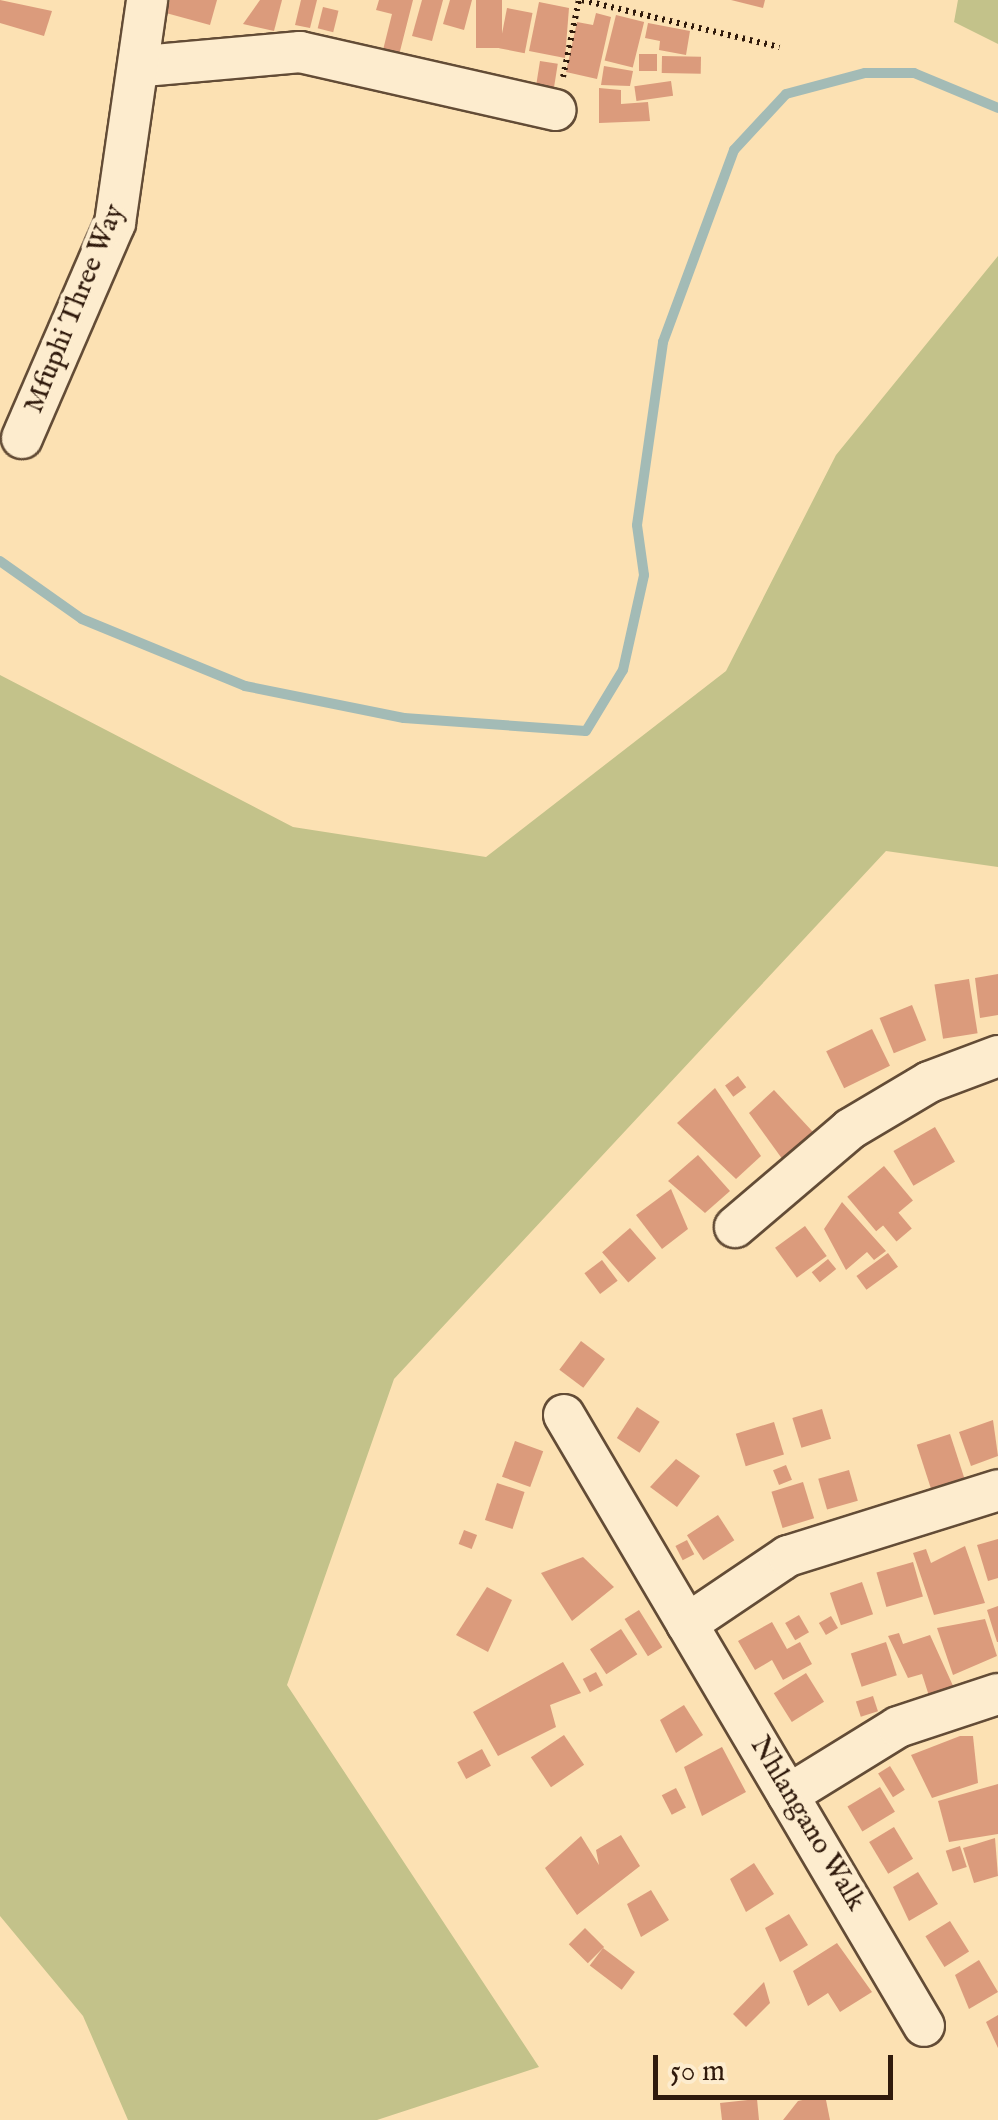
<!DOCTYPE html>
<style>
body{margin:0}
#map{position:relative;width:998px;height:2120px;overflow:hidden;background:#fce1b3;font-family:"IM FELL English",serif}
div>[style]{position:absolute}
.green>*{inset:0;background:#c3c28a}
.stream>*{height:10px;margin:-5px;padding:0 5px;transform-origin:5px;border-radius:5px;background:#a3bbb6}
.building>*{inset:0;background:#db9b7c;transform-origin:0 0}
.path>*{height:6px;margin-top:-3px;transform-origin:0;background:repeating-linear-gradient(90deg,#301a0c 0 2.5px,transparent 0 7.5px)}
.roads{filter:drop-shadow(2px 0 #634c36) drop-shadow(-2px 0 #634c36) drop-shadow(0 2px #634c36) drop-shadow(0 -2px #634c36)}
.minor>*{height:40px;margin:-20px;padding:0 20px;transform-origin:20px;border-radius:20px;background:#fdecce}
span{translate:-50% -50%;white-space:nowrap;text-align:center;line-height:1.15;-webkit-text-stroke:9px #fdecce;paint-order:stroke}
.street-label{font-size:28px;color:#301a0c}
.scale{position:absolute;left:653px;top:2055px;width:240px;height:45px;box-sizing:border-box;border:5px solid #301a0c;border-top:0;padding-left:12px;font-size:30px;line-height:35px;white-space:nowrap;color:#301a0c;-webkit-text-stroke:8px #fdecce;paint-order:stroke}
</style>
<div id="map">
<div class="green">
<div style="clip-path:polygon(958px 0,998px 0,998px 44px,954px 22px)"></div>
<div style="clip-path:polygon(998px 256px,998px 867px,886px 851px,394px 1379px,287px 1685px,539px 2067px,377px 2120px,128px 2120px,83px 2016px,0 1916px,0 675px,293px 827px,486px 857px,726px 671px,836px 455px)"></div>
</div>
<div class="stream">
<div style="left:0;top:561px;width:100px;rotate:35.3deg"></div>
<div style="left:82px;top:619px;width:176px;rotate:22.3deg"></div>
<div style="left:245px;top:686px;width:162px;rotate:11.4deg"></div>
<div style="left:404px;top:718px;width:182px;rotate:4.1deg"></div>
<div style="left:586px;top:731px;width:71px;rotate:-58.8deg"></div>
<div style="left:623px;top:670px;width:97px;rotate:-77.5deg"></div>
<div style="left:644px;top:575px;width:50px;rotate:-98deg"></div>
<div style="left:637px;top:525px;width:185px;rotate:-81.9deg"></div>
<div style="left:663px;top:342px;width:205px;rotate:-69.7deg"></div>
<div style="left:734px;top:150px;width:76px;rotate:-47.1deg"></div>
<div style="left:786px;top:94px;width:82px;rotate:-14.9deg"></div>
<div style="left:865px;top:73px;width:49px"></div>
<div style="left:914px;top:73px;width:91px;rotate:22.6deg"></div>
</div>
<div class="building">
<div style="clip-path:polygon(0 0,52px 11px,44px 36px,0 23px)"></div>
<div style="clip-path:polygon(170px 0,217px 0,210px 25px,166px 13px)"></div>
<div style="clip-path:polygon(260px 0,282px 0,274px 31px,243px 24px)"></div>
<div style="clip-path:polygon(301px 0,317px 0,310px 28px,295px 25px)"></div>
<div style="clip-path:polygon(379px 0,413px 0,398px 59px,382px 54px,392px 14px,376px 10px)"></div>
<div style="clip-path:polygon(422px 0,443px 0,432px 41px,412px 36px)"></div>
<div style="clip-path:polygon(450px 0,472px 0,464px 30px,443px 24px)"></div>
<div style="left:476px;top:0;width:26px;height:48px"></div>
<div style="clip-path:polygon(731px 0,765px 0,763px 8px)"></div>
<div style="clip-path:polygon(539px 2px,569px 8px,565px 58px,529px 51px)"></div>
<div style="left:323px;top:7px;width:16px;height:22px;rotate:14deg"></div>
<div style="left:507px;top:8px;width:26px;height:41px;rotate:11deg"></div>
<div style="clip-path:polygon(596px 13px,611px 17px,597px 79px,566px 72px,577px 22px,593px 25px)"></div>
<div style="left:616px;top:15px;width:29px;height:47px;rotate:14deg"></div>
<div style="clip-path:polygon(648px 23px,690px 31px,686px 55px,659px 50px,660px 41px,645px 38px)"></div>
<div style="left:639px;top:54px;width:18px;height:17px"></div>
<div style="left:662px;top:56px;width:39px;height:17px;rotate:1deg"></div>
<div style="left:540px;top:61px;width:18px;height:36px;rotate:9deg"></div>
<div style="clip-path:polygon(604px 66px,633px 71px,630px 86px,601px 85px)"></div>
<div style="left:671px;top:81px;width:15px;height:37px;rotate:82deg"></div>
<div style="clip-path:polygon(599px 88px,621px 90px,621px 104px,648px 102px,650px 121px,599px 123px)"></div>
<div style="clip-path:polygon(998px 974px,998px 1015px,980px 1018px,975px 978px)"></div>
<div style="left:969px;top:979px;width:55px;height:35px;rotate:81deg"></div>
<div style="left:912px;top:1005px;width:38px;height:35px;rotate:68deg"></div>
<div style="left:872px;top:1029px;width:41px;height:51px;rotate:64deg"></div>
<div style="left:738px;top:1076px;width:14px;height:16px;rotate:54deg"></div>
<div style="clip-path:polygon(715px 1088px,761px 1156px,736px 1179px,677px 1123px)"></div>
<div style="clip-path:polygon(774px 1090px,813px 1132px,783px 1160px,749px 1113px)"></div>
<div style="left:935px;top:1127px;width:40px;height:48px;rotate:60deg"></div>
<div style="clip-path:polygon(698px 1155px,730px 1191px,705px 1213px,668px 1181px)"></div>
<div style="left:884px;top:1166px;width:45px;height:48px;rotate:50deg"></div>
<div style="clip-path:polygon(671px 1189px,688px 1229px,662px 1249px,636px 1215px)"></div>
<div style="clip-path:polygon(842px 1202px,886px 1251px,874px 1260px,867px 1252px,846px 1270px,824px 1229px)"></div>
<div style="left:897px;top:1211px;width:23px;height:20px;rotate:50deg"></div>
<div style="left:805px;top:1226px;width:37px;height:37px;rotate:54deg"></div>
<div style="left:630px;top:1228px;width:40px;height:37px;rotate:49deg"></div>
<div style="left:888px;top:1253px;width:17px;height:39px;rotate:54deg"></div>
<div style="left:828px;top:1259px;width:13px;height:21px;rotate:51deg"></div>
<div style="left:602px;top:1260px;width:26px;height:22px;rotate:53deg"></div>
<div style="left:581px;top:1341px;width:30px;height:36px;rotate:37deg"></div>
<div style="left:637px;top:1407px;width:27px;height:37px;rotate:33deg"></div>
<div style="left:822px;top:1409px;width:31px;height:31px;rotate:73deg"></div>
<div style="clip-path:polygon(993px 1420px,998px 1456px,971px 1466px,959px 1432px)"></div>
<div style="left:774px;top:1422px;width:34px;height:40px;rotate:73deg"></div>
<div style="left:950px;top:1434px;width:46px;height:35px;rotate:72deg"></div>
<div style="left:515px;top:1441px;width:30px;height:38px;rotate:20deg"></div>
<div style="clip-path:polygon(676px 1459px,700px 1476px,677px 1507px,650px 1487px)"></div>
<div style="left:786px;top:1465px;width:16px;height:14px;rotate:68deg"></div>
<div style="left:849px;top:1470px;width:32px;height:32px;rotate:74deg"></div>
<div style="left:803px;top:1482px;width:38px;height:33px;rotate:73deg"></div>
<div style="left:497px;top:1483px;width:29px;height:39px;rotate:18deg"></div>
<div style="left:718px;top:1515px;width:30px;height:37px;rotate:57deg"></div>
<div style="left:464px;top:1530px;width:14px;height:15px;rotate:21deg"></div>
<div style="clip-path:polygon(998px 1539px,998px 1578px,988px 1581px,977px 1545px)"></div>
<div style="left:687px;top:1540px;width:16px;height:13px;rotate:63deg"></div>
<div style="clip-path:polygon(965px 1546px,985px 1603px,934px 1615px,913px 1553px,926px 1549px,931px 1563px)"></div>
<div style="clip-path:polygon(583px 1557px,614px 1587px,572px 1621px,541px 1573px)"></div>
<div style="left:913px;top:1562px;width:36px;height:38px;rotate:74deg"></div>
<div style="left:862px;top:1582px;width:34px;height:34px;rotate:71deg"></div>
<div style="clip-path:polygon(487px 1587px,512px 1600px,488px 1652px,456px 1635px)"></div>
<div style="clip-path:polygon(998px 1606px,998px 1642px,997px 1642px,987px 1610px)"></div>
<div style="left:639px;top:1610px;width:44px;height:17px;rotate:58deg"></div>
<div style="left:799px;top:1615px;width:20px;height:16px;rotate:60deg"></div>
<div style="left:831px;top:1616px;width:14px;height:14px;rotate:60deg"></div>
<div style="clip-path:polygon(985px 1619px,997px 1656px,953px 1675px,937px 1628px)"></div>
<div style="clip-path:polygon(772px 1622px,787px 1649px,800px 1642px,812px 1664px,783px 1680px,772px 1660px,755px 1670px,738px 1641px)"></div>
<div style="left:621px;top:1629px;width:30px;height:37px;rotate:57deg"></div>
<div style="clip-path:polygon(899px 1633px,903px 1644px,930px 1635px,954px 1688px,929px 1696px,922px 1674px,908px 1678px,888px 1636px)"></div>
<div style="left:886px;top:1642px;width:35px;height:37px;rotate:72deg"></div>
<div style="clip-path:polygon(563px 1662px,581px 1693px,550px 1705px,556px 1727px,498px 1756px,473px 1712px)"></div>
<div style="left:596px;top:1672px;width:15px;height:15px;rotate:62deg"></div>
<div style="left:806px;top:1673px;width:34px;height:38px;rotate:58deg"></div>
<div style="left:873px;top:1696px;width:16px;height:18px;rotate:72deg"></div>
<div style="clip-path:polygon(684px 1705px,703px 1735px,676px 1753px,660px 1720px)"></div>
<div style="left:564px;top:1735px;width:36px;height:40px;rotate:56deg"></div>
<div style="clip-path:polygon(960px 1736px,973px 1736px,978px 1783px,932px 1798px,911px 1755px)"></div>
<div style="clip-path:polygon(722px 1747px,746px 1792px,702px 1816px,684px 1767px)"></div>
<div style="left:482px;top:1749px;width:19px;height:28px;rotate:62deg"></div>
<div style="left:890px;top:1766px;width:28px;height:14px;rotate:58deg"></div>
<div style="clip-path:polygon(998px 1784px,998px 1834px,949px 1842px,938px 1801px)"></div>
<div style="left:880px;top:1787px;width:29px;height:38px;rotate:59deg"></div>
<div style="left:676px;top:1788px;width:22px;height:16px;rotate:63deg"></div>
<div style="left:894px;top:1827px;width:37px;height:29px;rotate:59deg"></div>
<div style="clip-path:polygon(621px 1835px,640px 1866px,577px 1915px,545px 1868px,581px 1836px,599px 1865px,596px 1850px)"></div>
<div style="clip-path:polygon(995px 1838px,998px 1876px,974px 1883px,963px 1848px)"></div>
<div style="left:960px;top:1846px;width:22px;height:15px;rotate:72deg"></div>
<div style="clip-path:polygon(754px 1863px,774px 1894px,746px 1912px,730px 1879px)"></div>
<div style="clip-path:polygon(918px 1872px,938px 1904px,909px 1921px,893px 1887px)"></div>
<div style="clip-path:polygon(651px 1890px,669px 1920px,641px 1937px,627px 1904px)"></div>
<div style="clip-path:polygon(789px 1914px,808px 1945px,780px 1962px,765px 1928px)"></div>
<div style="left:950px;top:1921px;width:36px;height:29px;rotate:58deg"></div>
<div style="left:585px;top:1928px;width:27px;height:23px;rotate:45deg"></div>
<div style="clip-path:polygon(837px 1943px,872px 1992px,840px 2012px,828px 1993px,808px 2006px,793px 1971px)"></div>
<div style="left:603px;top:1948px;width:40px;height:22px;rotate:37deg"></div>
<div style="clip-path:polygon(979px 1960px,998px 1992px,969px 2009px,955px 1975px)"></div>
<div style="clip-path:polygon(764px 1982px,770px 2003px,746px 2027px,733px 2014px)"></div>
<div style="clip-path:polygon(998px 2015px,998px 2048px,986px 2022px)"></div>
<div style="clip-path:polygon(825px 2095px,830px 2120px,783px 2120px,798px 2101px)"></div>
<div style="clip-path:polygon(757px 2099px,759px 2120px,722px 2120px,720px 2103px)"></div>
</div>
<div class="path">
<div style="left:582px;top:0;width:203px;rotate:13.4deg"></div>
<div style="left:563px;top:77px;width:79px;rotate:-78.3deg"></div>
</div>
<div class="roads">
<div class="minor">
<div style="left:144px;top:66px;width:157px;rotate:-5.1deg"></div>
<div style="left:300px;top:52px;width:262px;rotate:12.8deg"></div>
<div style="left:22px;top:438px;width:234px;rotate:-66.6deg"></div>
<div style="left:115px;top:223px;width:225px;rotate:-81.8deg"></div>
<div style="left:735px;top:1227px;width:151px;rotate:-40.4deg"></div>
<div style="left:850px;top:1129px;width:92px;rotate:-30.7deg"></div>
<div style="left:929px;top:1082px;width:74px;rotate:-20.6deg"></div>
<div style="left:564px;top:1415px;width:709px;rotate:59.49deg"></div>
<div style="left:687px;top:1624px;width:122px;rotate:-34deg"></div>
<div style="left:788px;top:1556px;width:220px;rotate:-17.4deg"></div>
<div style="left:788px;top:1795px;width:129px;rotate:-31.7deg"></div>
<div style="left:898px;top:1727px;width:105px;rotate:-18.3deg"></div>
</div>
</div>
<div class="street-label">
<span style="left:75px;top:309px;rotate:-68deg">Mfuphi Three Way</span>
<span style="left:807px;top:1824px;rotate:59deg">Nhlangano Walk</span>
</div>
<div class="scale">50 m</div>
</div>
